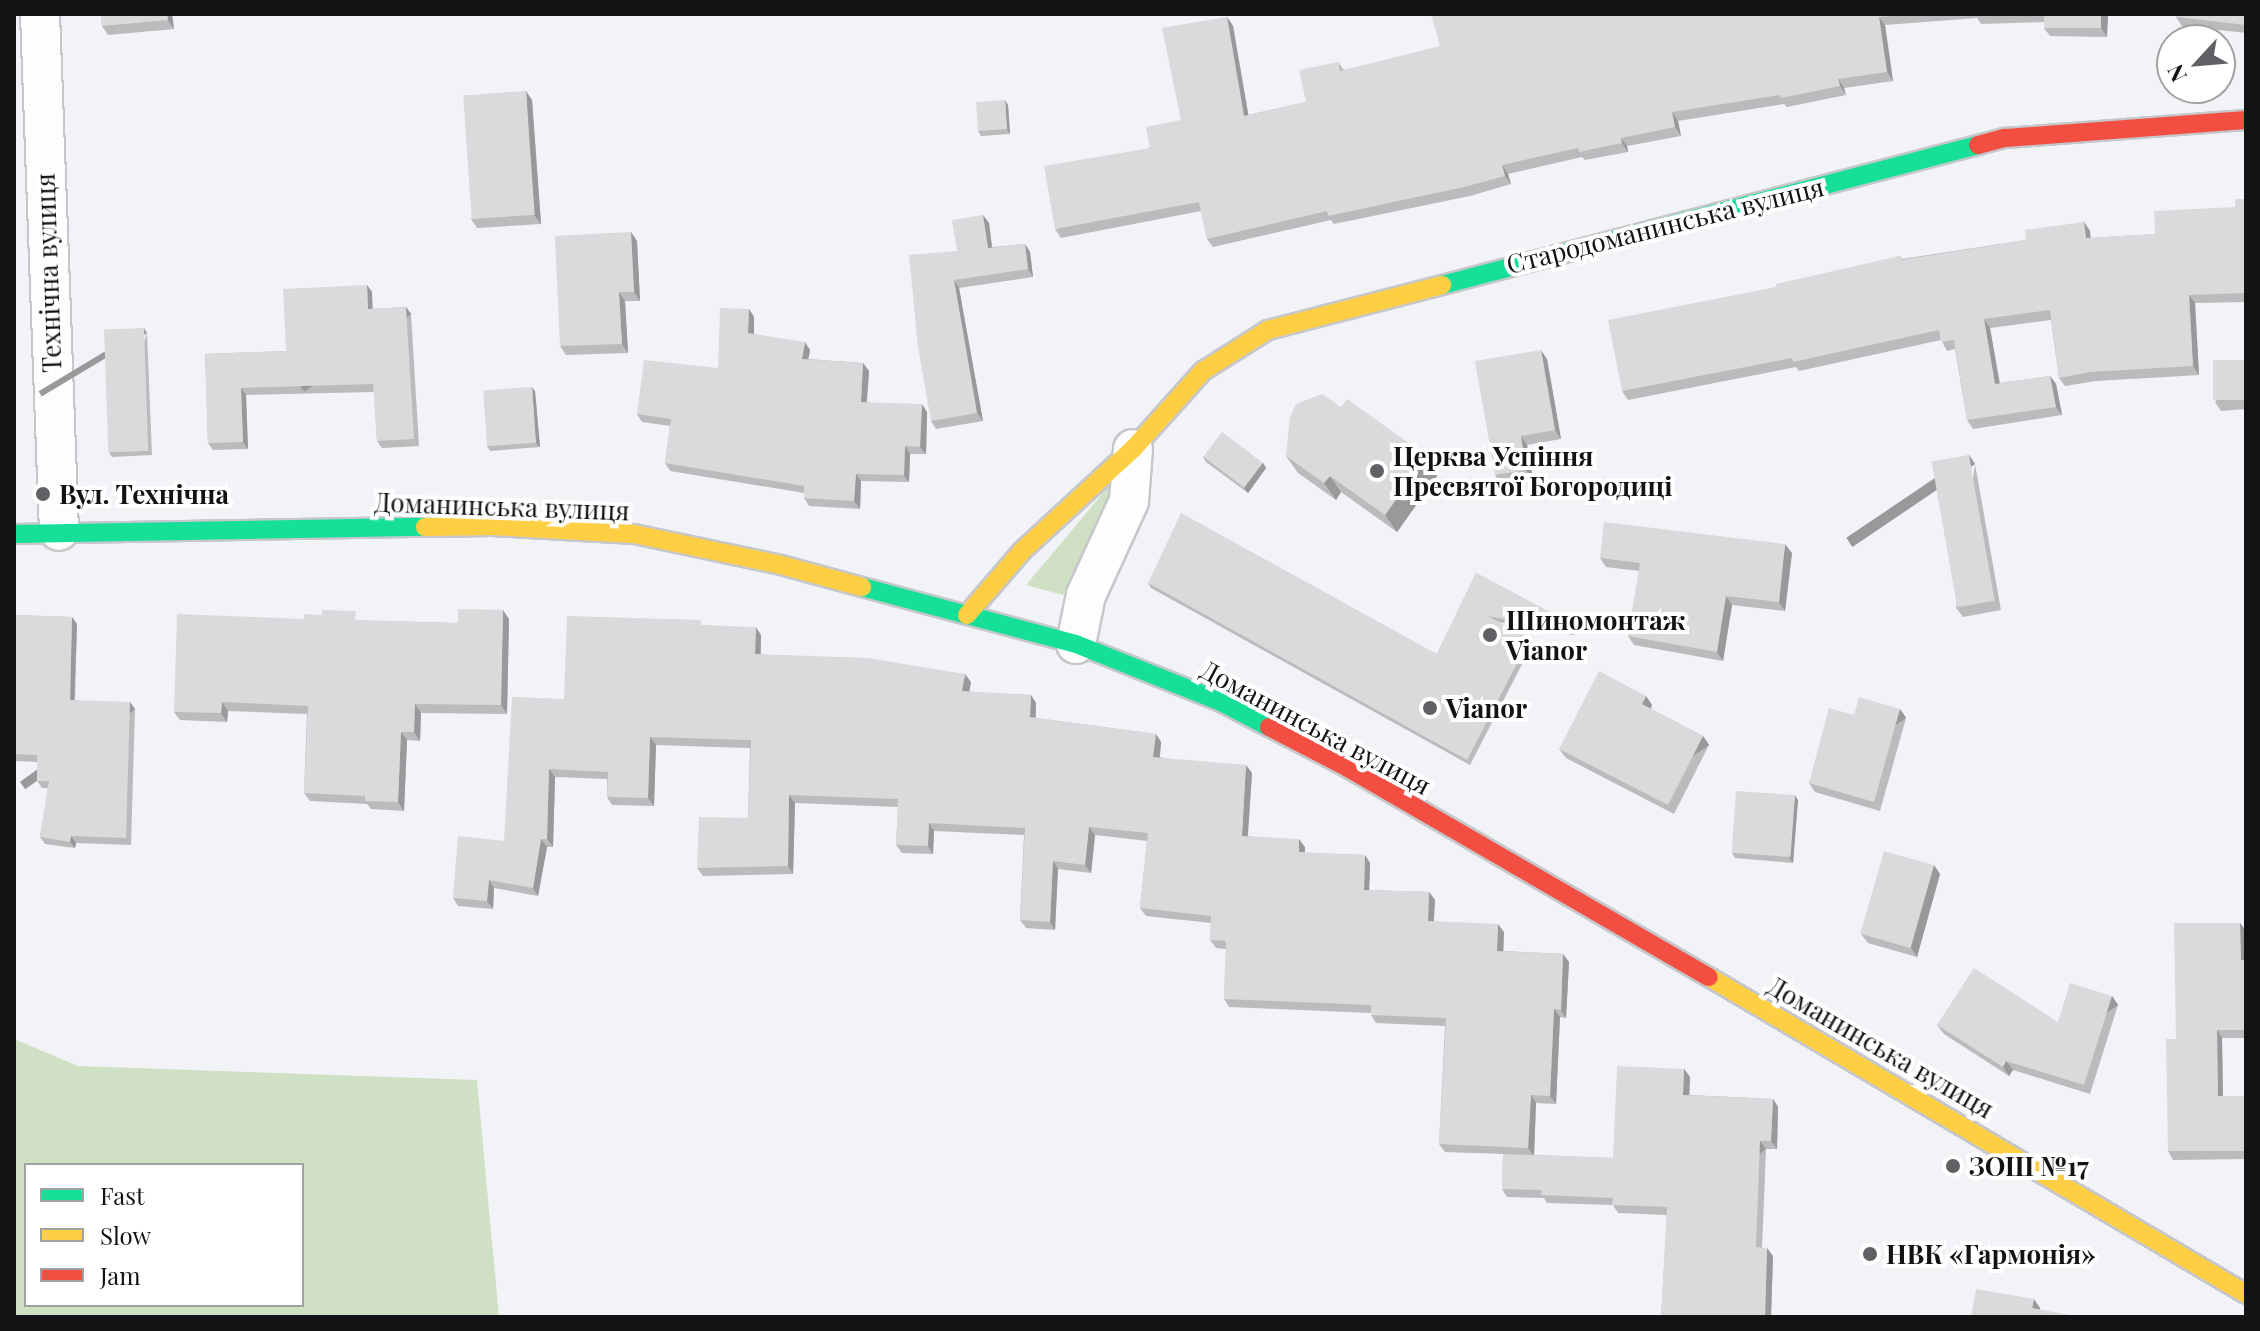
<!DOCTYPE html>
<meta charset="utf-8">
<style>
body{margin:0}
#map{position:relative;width:2260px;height:1331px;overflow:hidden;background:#f2f3f7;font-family:"Playfair Display",serif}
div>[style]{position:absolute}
.green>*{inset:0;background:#d0e0c4}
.roads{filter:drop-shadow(2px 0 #c6c7ca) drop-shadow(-2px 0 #c6c7ca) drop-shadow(0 2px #c6c7ca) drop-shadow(0 -2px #c6c7ca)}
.street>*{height:38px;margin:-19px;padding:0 19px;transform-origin:19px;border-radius:19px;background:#fdfdfe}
.fast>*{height:18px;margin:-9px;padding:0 9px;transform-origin:9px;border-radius:9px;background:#16e098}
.slow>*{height:18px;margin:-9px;padding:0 9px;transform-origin:9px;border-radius:9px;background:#ffcf43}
.jam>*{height:18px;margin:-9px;padding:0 9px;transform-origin:9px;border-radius:9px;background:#f24e42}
.wall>*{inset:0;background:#bbbbbd}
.shaded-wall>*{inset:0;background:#98999a;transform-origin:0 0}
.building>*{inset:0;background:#d9dadc;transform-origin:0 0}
.dots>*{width:22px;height:22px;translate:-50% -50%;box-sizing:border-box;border:4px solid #fff;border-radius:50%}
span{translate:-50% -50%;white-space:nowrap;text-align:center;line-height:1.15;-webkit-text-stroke:8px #fff;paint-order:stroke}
.street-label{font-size:26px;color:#121315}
.poi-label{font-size:26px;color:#121315;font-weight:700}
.left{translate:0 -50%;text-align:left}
.frame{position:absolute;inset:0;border:16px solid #121315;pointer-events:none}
.legend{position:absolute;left:24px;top:1163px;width:280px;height:144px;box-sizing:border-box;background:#fff;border:2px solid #a0a1a1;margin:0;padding:10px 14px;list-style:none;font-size:24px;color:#121315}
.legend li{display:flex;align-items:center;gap:16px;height:40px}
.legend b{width:40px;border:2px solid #a0a1a1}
.north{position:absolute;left:2156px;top:24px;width:80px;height:80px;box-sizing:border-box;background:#fff;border:2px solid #a0a1a1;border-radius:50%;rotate:244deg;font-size:22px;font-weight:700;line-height:32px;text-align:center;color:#121315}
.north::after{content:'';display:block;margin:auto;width:28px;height:36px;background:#606164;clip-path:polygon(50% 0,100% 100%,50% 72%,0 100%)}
</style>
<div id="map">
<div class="green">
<div style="clip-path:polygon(1108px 487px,1116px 491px,1063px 595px,1026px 585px)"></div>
<div style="clip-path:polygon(evenodd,14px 1039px,78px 1066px,477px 1080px,499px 1317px,14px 1317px,14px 1039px,26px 1165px,302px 1165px,302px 1305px,26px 1305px,26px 1165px)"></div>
</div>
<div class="roads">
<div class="street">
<div style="left:40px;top:14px;width:517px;rotate:87.9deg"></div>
<div style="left:1076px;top:644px;width:50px;rotate:-78.5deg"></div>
<div style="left:1086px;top:595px;width:103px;rotate:-65.4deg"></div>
<div style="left:1129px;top:501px;width:52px;rotate:-85.6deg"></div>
</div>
<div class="fast">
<div style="left:1442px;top:285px;width:554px;rotate:-14.64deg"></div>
<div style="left:14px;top:534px;width:411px;rotate:-1deg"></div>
<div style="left:862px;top:587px;width:221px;rotate:14.9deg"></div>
<div style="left:1076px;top:644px;width:156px;rotate:21.8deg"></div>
<div style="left:1221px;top:702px;width:54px;rotate:27.5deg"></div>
</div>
<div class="slow">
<div style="left:425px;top:527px;width:67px;rotate:-0.9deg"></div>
<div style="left:492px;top:526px;width:142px;rotate:3.2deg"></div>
<div style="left:634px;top:534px;width:150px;rotate:11.9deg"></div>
<div style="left:781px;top:565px;width:84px;rotate:15.2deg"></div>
<div style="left:967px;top:615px;width:84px;rotate:-49.3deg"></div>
<div style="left:1022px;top:551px;width:151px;rotate:-42.6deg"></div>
<div style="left:1133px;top:449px;width:105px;rotate:-48.1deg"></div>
<div style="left:1203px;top:371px;width:77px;rotate:-32.2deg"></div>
<div style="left:1268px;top:330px;width:180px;rotate:-14.5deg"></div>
<div style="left:1709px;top:977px;width:624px;rotate:30.55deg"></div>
</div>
<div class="jam">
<div style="left:1978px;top:145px;width:28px;rotate:-15deg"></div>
<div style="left:2005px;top:138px;width:242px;rotate:-4.3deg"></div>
<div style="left:1269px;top:727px;width:89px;rotate:27.4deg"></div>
<div style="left:1348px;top:768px;width:417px;rotate:30.1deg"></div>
</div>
</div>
<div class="wall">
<div style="clip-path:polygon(101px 14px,172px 14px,174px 29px,108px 35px,102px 26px)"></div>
<div style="clip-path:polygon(1604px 14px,2108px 14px,2107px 37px,2050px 36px,2044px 28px,2044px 22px,1981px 24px,1977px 18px,1885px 25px,1893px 81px,1844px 88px,1846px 95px,1787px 107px,1784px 104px,1678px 121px,1681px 136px,1627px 146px,1628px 152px,1585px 160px,1582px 157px,1508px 174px,1511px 184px,1470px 196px,1334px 224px,1331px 220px,1213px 247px,1207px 239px,1201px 211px,1061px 238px,1055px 229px,1181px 120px,1227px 17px,1233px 26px,1248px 115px,1306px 102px,1338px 62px,1344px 70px)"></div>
<div style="clip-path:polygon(2246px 14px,2246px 33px,2182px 26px,2176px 17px)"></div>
<div style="clip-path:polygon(532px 100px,541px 224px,477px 228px,471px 219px)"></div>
<div style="clip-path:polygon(1008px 105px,1010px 134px,981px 136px,978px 131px)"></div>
<div style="clip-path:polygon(2246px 199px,2246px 302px,2195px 303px,2199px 375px,2096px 381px,2065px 386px,2059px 378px,2051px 320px,1990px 328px,2000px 383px,2050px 376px,2056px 384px,2062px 415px,1973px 429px,1967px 420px,1955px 349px,1947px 351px,1941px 340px,1799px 371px,1796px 367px,1628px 400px,1622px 391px,1776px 287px,1900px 256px,1902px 259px,2026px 240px,2084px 222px,2090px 231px,2090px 238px,2155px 234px,2235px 207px)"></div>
<div style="clip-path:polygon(983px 215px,989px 223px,992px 247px,1025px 244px,1030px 252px,1033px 277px,959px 288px,983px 421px,936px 429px,931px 421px,957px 251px)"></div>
<div style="clip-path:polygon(631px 232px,637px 241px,640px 301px,625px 301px,628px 353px,566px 355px,560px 346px)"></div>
<div style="clip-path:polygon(367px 285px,372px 292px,372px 309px,406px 307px,411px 314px,419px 446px,382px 448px,377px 441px,374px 392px,246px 395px,248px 449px,213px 450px,208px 443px,205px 354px,286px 351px)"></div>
<div style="clip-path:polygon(749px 309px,754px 317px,754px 334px,810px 350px,808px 359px,863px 363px,869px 371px,867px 402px,927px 412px,926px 454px,910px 454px,909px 482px,861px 481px,860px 509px,809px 506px,804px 498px,804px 493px,670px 471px,665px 463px,670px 426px,642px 422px,637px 414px,718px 368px)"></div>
<div style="clip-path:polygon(147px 333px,152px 455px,112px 457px,109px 452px)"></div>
<div style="clip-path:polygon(1547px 359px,1561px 439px,1527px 445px,1533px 479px,1501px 484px,1495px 475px)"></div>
<div style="clip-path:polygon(2246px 360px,2246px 409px,2221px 411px,2215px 402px)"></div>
<div style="clip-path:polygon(535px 391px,540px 447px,490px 451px,487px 446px)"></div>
<div style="clip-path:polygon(1341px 407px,1427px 456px,1439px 473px,1397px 532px,1341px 492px,1336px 500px,1298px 473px,1286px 456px)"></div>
<div style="clip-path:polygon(1203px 457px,1263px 463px,1266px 468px,1248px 493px,1206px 462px)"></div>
<div style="clip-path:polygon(1975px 464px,2001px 610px,1963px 617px,1956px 608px)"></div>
<div style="clip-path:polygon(1792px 553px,1785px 611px,1732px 605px,1723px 661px,1634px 645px,1628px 636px,1639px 571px,1606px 567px,1600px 558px)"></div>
<div style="clip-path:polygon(1476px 573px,1572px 624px,1575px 629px,1573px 635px,1498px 622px,1533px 643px,1470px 765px,1151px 588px,1148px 583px,1437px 654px)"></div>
<div style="clip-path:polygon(14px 615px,72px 617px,77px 624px,75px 700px,135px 709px,131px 845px,76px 843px,75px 848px,45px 844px,40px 837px,48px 788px,42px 788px,37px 781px,37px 762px,14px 761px)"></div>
<div style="clip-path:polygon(304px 619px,458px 623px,509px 619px,507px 714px,421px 713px,420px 741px,407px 740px,404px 811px,371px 809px,367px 804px,310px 801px,304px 793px,307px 714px,228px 711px,227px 722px,180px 720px,174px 712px)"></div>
<div style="clip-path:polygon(705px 625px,761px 635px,761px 654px,971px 682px,969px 692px,1031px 695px,1036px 703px,1036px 718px,1156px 734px,1161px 742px,1160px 757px,1252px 773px,1248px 836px,1305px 847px,1305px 853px,1365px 855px,1370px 863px,1369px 890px,1429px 892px,1435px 900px,1434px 921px,1504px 932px,1503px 951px,1563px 954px,1569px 962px,1566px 1018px,1560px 1017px,1556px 1104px,1536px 1103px,1534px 1155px,1613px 1158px,1684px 1069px,1690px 1077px,1689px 1095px,1773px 1099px,1778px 1107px,1777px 1149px,1766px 1149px,1762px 1248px,1773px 1256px,1771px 1317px,1661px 1317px,1667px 1215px,1618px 1213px,1613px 1205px,1547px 1203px,1544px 1198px,1507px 1197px,1502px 1189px,1503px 1154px,1445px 1152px,1439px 1144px,1445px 1026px,1376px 1023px,1371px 1015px,1371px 1013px,1229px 1007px,1224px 999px,1226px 949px,1216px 948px,1210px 940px,1211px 923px,1146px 916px,1140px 908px,1147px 841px,1095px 835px,1091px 873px,1058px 869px,1055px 930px,1026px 928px,1020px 920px,1024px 835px,934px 831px,933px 854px,902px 853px,896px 845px,898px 807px,795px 803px,793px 874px,703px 876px,697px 868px,748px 818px,750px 748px,656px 745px,654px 806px,612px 805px,607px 797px,607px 779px,555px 777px,553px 847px,547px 847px,538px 896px,494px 888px,493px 909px,458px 906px,453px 898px,504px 841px,564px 699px)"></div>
<div style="clip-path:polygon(1646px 696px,1652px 705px,1651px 709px,1703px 736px,1709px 745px,1674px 814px,1566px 758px,1559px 749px)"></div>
<div style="clip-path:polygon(1900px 709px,1906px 718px,1880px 811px,1815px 792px,1809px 783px,1854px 715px)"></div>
<div style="clip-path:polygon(1798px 800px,1793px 863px,1735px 858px,1732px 853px)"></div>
<div style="clip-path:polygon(1934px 865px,1940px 874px,1917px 957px,1868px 943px,1861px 934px)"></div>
<div style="clip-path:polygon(2240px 923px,2246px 931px,2246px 1038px,2222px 1038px,2223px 1096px,2246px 1096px,2246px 1159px,2173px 1160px,2168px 1151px,2176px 1039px)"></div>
<div style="clip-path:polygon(2112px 996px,2118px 1005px,2090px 1094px,2013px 1070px,2009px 1076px,1944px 1034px,1937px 1025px,2058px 1022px)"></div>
</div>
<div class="shaded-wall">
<div style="clip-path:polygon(167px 14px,172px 14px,174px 29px,168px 20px)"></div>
<div style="clip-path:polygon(2101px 14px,2108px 14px,2107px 37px,2101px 28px)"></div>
<div style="clip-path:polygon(1227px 17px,1233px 26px,1250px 124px,1244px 116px)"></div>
<div style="clip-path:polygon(1879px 17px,1885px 25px,1893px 81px,1887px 72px)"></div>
<div style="clip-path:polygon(1838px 79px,1844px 88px,1846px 95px,1840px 86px)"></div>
<div style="clip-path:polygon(526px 91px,532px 100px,541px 224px,534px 215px)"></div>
<div style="clip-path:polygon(1005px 100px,1008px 105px,1010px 134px,1007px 129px)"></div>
<div style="clip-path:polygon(1672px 112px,1678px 121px,1681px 136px,1675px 127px)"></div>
<div style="clip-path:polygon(1621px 138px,1627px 146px,1628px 152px,1622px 143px)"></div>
<div style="clip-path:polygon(1502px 165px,1508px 174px,1511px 184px,1505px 176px)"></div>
<div style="clip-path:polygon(983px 215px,989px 223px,993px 256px,988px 248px)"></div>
<div style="clip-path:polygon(2084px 222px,2090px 231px,2092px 246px,2086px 238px)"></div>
<div style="clip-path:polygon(631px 232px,637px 241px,640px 301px,634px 292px)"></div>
<div style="clip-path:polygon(1025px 244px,1030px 252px,1033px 277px,1028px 269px)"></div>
<div style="clip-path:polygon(954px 280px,959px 288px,983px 421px,977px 413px)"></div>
<div style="clip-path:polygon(367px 285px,372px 292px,373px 316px,368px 309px)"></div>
<div style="clip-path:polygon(619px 292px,625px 301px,628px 353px,622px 344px)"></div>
<div style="clip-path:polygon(2189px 295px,2195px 303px,2199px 375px,2193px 366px)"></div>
<div style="left:406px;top:307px;width:9px;height:132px;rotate:54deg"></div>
<div style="clip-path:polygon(749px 309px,754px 317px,754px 341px,748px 333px)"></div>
<div style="clip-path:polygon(1984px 319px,1990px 328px,2001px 393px,1995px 384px)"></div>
<div style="left:144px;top:328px;width:6px;height:123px;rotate:59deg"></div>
<div style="clip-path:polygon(805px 342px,810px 350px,807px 367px,802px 359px)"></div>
<div style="clip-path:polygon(1541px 350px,1547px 359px,1561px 439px,1555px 430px)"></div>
<div style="clip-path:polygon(863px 363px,869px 371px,866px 410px,861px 402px)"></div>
<div style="clip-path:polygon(2050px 376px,2056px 384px,2062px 415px,2056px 407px)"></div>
<div style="clip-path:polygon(532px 387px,535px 391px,540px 447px,536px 443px)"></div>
<div style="clip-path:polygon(241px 388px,246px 395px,248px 449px,243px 442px)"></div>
<div style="clip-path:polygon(922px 404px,927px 412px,926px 454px,920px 447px)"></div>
<div style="clip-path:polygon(1521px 436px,1527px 445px,1533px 479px,1526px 470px)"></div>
<div style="clip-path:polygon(905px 446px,910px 454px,909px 482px,904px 475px)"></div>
<div style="left:1969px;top:455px;width:11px;height:148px;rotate:56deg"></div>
<div style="clip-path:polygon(1427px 456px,1439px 473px,1397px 532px,1385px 515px)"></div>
<div style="clip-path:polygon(1263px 463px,1266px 468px,1248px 493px,1244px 488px)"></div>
<div style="clip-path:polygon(856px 474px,861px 481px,860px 509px,854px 501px)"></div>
<div style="clip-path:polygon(1330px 476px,1341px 492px,1336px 500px,1324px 483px)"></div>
<div style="clip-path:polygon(1785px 544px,1792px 553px,1785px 611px,1779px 602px)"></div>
<div style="clip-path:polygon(1726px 596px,1732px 605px,1723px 661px,1717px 652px)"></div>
<div style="clip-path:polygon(503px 610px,509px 619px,507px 714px,501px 705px)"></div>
<div style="clip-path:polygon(72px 617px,77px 624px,74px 707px,70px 700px)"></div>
<div style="clip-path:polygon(1572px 624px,1575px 629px,1573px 635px,1570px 630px)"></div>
<div style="clip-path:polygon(756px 627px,761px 635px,760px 662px,755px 654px)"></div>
<div style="left:1530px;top:638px;width:6px;height:137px;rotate:59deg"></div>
<div style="clip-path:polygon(965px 674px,971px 682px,968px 699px,962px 691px)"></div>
<div style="clip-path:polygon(1031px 695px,1036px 703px,1035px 725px,1030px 717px)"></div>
<div style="clip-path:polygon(1646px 696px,1652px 705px,1648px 713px,1642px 704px)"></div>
<div style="left:130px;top:702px;width:9px;height:136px;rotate:54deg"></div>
<div style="clip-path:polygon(222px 702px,228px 711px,227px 722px,221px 713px)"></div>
<div style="clip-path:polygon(415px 704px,421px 713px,420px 741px,414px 732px)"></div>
<div style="left:1900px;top:709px;width:11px;height:97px;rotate:56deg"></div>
<div style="clip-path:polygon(401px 732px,407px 740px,404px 811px,398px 802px)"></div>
<div style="clip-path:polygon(1156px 734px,1161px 742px,1159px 765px,1153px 757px)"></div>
<div style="left:1703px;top:736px;width:11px;height:77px;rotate:56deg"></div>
<div style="clip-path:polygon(650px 737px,656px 745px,654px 806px,648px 798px)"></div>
<div style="clip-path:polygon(1246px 765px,1252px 773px,1247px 844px,1242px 836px)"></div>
<div style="clip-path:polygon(549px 769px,555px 777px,553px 847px,547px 839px)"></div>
<div style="clip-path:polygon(789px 795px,795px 803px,793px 874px,788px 866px)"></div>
<div style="clip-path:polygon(1795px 795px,1798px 800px,1793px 863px,1789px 858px)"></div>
<div style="clip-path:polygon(929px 823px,934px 831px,933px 854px,928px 846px)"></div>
<div style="clip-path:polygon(1089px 827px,1095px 835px,1091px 873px,1085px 865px)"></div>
<div style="clip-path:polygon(71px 836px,76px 843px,75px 848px,70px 842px)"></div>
<div style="clip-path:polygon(541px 839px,547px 847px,538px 896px,533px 888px)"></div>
<div style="clip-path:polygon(1299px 839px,1305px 847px,1304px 860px,1299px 852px)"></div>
<div style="clip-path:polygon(1365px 855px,1370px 863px,1369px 898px,1364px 890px)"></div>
<div style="clip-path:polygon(1053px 861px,1058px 869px,1055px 930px,1050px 922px)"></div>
<div style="clip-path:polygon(1934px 865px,1940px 874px,1917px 957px,1911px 948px)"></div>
<div style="clip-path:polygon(489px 880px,494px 888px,493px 909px,487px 901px)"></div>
<div style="clip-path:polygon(1429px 892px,1435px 900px,1433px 929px,1428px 921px)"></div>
<div style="clip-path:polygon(2240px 923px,2246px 931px,2246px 967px,2241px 960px)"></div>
<div style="clip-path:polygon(1498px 924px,1504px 932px,1503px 959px,1497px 951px)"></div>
<div style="clip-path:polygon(1563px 954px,1569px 962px,1566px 1018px,1561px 1010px)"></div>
<div style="left:2112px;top:996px;width:11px;height:93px;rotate:56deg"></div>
<div style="clip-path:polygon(1554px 1009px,1560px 1017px,1556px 1104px,1550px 1096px)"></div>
<div style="clip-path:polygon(2217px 1030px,2222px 1038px,2223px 1105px,2218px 1096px)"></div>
<div style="clip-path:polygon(2006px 1061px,2013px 1070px,2009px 1076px,2003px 1067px)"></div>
<div style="clip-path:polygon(1684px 1069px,1690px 1077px,1689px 1103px,1683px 1095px)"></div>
<div style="clip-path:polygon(1531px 1095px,1536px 1103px,1534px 1156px,1528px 1148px)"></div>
<div style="clip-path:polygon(1773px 1099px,1778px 1107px,1777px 1149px,1771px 1141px)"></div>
<div style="left:1760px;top:1141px;width:10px;height:106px;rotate:53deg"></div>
<div style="clip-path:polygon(1767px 1248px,1773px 1256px,1771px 1317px,1765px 1317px)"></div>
<div style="clip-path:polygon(2034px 1299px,2040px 1308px,2039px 1317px,2032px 1308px)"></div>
</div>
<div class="building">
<div style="clip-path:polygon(101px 14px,167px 14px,168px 20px,102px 26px)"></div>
<div style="clip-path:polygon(1431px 14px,1531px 14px,1531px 15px,1537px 14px,1596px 14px,1596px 16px,1604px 14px,1914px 14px,1879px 17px,1887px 72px,1838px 79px,1840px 86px,1781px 98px,1780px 95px,1672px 112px,1675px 127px,1621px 138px,1622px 143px,1579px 152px,1578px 148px,1502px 165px,1505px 176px,1464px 187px,1328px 216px,1327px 211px,1207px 239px,1199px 202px,1055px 229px,1044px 166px,1150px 148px,1146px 127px,1181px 120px,1162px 28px,1227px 17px,1244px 116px,1306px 102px,1299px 70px,1338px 62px,1340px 71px,1440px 46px)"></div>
<div style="clip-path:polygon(1975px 14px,2015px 14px,1975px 15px)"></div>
<div style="left:2044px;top:14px;width:57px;height:14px"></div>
<div style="clip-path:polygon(2176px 14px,2246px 14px,2246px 25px,2176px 17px)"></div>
<div style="left:526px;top:91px;width:124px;height:63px;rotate:86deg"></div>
<div style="left:1005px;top:100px;width:29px;height:29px;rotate:86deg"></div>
<div style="clip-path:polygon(2235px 199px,2246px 199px,2246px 293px,2189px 295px,2193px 366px,2090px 372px,2059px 378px,2050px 310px,1984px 319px,1995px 384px,2050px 376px,2056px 407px,1967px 420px,1954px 340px,1941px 342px,1939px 330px,1793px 362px,1792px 358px,1622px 391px,1608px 320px,1776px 287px,1776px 284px,1900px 256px,1901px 260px,2026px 240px,2025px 230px,2084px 222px,2086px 238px,2155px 234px,2154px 211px,2235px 207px)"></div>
<div style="clip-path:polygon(983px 215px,988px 248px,1025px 244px,1028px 269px,954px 280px,977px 413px,931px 421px,918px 347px,909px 255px,957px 251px,952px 220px)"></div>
<div style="clip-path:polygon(631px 232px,634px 292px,619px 292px,622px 344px,560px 346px,555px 236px)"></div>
<div style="clip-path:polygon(367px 285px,368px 309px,406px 307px,414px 439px,377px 441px,373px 384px,241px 388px,243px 442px,208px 443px,205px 354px,286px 351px,283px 289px)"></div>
<div style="clip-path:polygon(720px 308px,749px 309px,748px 333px,805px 342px,802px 359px,863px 363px,861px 402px,922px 404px,920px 447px,905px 446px,904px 475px,856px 474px,854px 501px,804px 498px,804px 486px,665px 463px,671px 419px,637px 414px,644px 360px,718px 368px)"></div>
<div style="left:144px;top:328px;width:123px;height:40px;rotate:88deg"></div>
<div style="clip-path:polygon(1541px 350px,1555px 430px,1521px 436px,1526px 470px,1495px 475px,1475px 361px)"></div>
<div style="left:2246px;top:360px;width:40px;height:33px;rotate:90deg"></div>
<div style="left:532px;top:387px;width:56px;height:49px;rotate:86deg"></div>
<div style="clip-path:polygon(1322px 394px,1341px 407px,1347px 399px,1427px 456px,1385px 515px,1330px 476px,1324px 483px,1286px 456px,1290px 417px,1296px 404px)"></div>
<div style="left:1222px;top:432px;width:51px;height:31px;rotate:37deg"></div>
<div style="left:1969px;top:455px;width:148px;height:38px;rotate:80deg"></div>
<div style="clip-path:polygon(1181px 513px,1437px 654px,1476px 573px,1572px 624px,1570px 630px,1487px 616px,1530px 638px,1467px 760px,1148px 583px)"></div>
<div style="clip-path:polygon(1604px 522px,1785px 544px,1779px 602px,1726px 596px,1717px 652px,1628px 636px,1640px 563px,1600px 558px)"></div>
<div style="clip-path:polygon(458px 609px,503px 610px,501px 705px,415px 704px,414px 732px,401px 732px,398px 802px,365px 801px,365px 796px,304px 793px,308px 706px,222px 702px,221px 713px,174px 712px,177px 614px,304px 619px,304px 614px,322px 615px,322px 610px,356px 611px,355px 620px,458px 623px)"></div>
<div style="clip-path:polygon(14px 615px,72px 617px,70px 700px,130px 702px,126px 838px,71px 836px,70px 842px,40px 837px,49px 781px,37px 781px,37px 755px,14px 754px)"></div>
<div style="clip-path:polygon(567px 616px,701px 620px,701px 625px,756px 627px,755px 654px,868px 658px,965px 674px,962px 691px,1031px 695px,1030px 717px,1156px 734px,1153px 757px,1246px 765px,1242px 836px,1299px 839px,1299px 852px,1365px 855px,1364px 890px,1429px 892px,1428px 921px,1498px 924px,1497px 951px,1563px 954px,1561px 1010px,1554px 1009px,1550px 1096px,1531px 1095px,1528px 1148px,1439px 1144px,1446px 1018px,1371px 1015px,1371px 1005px,1224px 999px,1226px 941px,1210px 940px,1211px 916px,1140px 908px,1148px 833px,1089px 827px,1085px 865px,1053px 861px,1050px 922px,1020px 920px,1025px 828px,929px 823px,928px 846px,896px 845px,898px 799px,789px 795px,788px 866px,697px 868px,699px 817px,748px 818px,751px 740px,650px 737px,648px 798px,607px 797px,608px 772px,549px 769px,547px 839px,541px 839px,533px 888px,489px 880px,487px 901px,453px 898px,458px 836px,504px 841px,512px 697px,564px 699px)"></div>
<div style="clip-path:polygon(1599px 671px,1646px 696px,1642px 704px,1703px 736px,1668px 805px,1559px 749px)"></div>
<div style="clip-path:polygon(1859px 697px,1900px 709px,1874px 802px,1809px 783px,1829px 708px,1854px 715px)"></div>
<div style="left:1736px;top:791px;width:59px;height:62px;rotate:4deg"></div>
<div style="left:1884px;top:851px;width:52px;height:86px;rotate:16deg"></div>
<div style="clip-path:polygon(2174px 923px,2240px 923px,2241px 960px,2246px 960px,2246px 1030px,2217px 1030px,2218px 1096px,2246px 1096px,2246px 1151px,2168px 1151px,2166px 1039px,2176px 1039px)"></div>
<div style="clip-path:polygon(1974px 968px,2058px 1022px,2070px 983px,2112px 996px,2084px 1085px,2006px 1061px,2003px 1067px,1937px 1025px)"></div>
<div style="clip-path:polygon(1617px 1066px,1684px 1069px,1683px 1095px,1773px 1099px,1771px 1141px,1760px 1141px,1756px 1247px,1767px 1248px,1765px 1317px,1661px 1317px,1667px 1207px,1612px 1205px,1613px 1198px,1541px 1195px,1542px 1190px,1502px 1189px,1503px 1154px,1613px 1158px)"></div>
<div style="clip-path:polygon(1976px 1289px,2034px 1299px,2032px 1308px,2080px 1317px,1971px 1317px)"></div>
</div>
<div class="dots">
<div style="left:1377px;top:471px;background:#606164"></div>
<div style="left:43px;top:494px;background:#606164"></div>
<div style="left:1490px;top:635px;background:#606164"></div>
<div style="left:1430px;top:708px;background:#606164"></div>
<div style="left:1953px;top:1166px;background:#606164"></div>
<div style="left:1870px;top:1254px;background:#606164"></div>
</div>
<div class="street-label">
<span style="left:1665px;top:225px;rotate:-14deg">Стародоманинська вулиця</span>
<span style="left:48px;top:273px;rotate:-92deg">Технічна вулиця</span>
<span style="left:502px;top:506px;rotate:2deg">Доманинська вулиця</span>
<span style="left:1316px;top:727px;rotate:28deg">Доманинська вулиця</span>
<span style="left:1881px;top:1047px;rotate:30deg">Доманинська вулиця</span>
</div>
<div class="poi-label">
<span class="left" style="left:1393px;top:471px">Церква Успіння<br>Пресвятої Богородиці</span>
<span class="left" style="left:59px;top:494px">Вул. Технічна</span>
<span class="left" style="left:1506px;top:635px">Шиномонтаж<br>Vianor</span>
<span class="left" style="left:1446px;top:708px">Vianor</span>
<span class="left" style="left:1969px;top:1166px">ЗОШ №17</span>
<span class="left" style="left:1886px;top:1254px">НВК «Гармонія»</span>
</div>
<div class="frame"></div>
<ul class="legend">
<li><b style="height:10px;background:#16e098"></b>Fast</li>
<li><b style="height:10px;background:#ffcf43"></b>Slow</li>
<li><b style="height:10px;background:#f24e42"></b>Jam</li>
</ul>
<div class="north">N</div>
</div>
